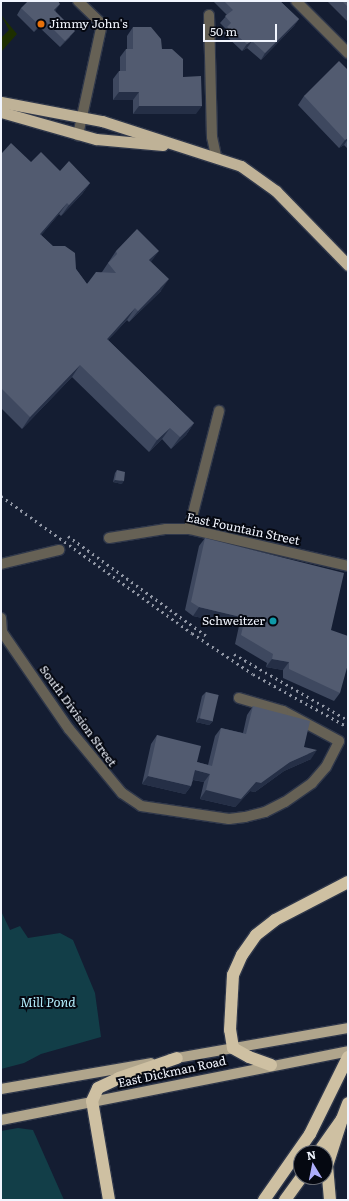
<!DOCTYPE html>
<style>
body{margin:0}
#map{position:relative;width:349px;height:1201px;overflow:hidden;background:#141d32;font-family:Literata,serif}
div>[style]{position:absolute}
.green>*{inset:0;background:#1d2f00}
.water>*{inset:0;background:#123e48}
.roads{filter:drop-shadow(1px 0 #2f374a) drop-shadow(-1px 0 #2f374a) drop-shadow(0 1px #2f374a) drop-shadow(0 -1px #2f374a)}
.minor>*{height:10px;margin:-5px;padding:0 5px;transform-origin:5px;border-radius:5px;background:#666155}
.tertiary>*{height:10px;margin:-5px;padding:0 5px;transform-origin:5px;border-radius:5px;background:#666155}
.primary>*{height:10px;margin:-5px;padding:0 5px;transform-origin:5px;border-radius:5px;background:#b0a58c}
.trunk>*{height:11px;margin:-5.5px;padding:0 5.5px;transform-origin:5.5px;border-radius:5.5px;background:#bfb297}
.motorway>*{height:12px;margin:-6px;padding:0 6px;transform-origin:6px;border-radius:6px;background:#cec0a2}
.rail>*{height:3px;margin-top:-1.5px;transform-origin:0;background:repeating-linear-gradient(90deg,#9197a5 0 2px,transparent 0 6px)}
.wall>*{inset:0;background:#3e485f}
.shaded-wall>*{inset:0;background:#252f46}
.building>*{inset:0;background:#525b70;transform-origin:0 0}
.dots>*{width:11px;height:11px;translate:-50% -50%;box-sizing:border-box;border:2px solid #050811;border-radius:50%}
span{translate:-50% -50%;white-space:nowrap;text-align:center;line-height:1.15;-webkit-text-stroke:4px #050811;paint-order:stroke}
.poi-label{font-size:12px;color:#f1f5fe}
.left{translate:0 -50%;text-align:left}
.right{translate:-100% -50%;text-align:right}
.street-label{font-size:12px;color:#f1f5fe}
.water-label{font-size:13px;color:#b3ecfb;font-style:italic}
.frame{position:absolute;inset:0;border:2px solid #f1f5fe;pointer-events:none}
.north{position:absolute;left:293px;top:1145px;width:40px;height:40px;box-sizing:border-box;background:#050811;border:1px solid #636770;border-radius:50%;rotate:350deg;font-size:11px;font-weight:700;line-height:16px;text-align:center;color:#f1f5fe}
.north::after{content:'';display:block;margin:auto;width:14px;height:18px;background:#aeaefb;clip-path:polygon(50% 0,100% 100%,50% 72%,0 100%)}
.scale{position:absolute;left:203px;top:24px;width:74px;height:18px;box-sizing:border-box;border:2px solid #f1f5fe;border-top:0;padding-left:5px;font-size:12px;line-height:14px;white-space:nowrap;color:#f1f5fe;-webkit-text-stroke:3px #050811;paint-order:stroke}
</style>
<div id="map">
<div class="green">
<div style="clip-path:polygon(1px 15px,17px 34px,1px 52px,1px 38px,9px 30px)"></div>
</div>
<div class="water">
<div style="clip-path:polygon(1px 911px,10px 930px,20px 926px,28px 938px,60px 933px,73px 940px,95px 993px,101px 1037px,41px 1054px,24px 1063px,1px 1069px)"></div>
<div style="clip-path:polygon(18px 1128px,33px 1130px,64px 1200px,1px 1200px,1px 1131px)"></div>
</div>
<div class="roads">
<div class="minor">
<div style="left:78px;top:1px;width:33px;rotate:44deg"></div>
<div style="left:102px;top:24px;width:114px;rotate:102.2deg"></div>
<div style="left:209px;top:15px;width:122px;rotate:88.6deg"></div>
<div style="left:212px;top:137px;width:19px;rotate:78deg"></div>
<div style="left:189px;top:529px;width:122px;rotate:-75.7deg"></div>
<div style="left:109px;top:538px;width:58px;rotate:-9deg"></div>
<div style="left:166px;top:529px;width:23px"></div>
<div style="left:189px;top:529px;width:163px;rotate:13.1deg"></div>
<div style="left:1px;top:564px;width:60px;rotate:-13.6deg"></div>
<div style="left:1px;top:618px;width:14px;rotate:86deg"></div>
<div style="left:2px;top:632px;width:118px;rotate:55.4deg"></div>
<div style="left:69px;top:729px;width:83px;rotate:50.4deg"></div>
<div style="left:122px;top:793px;width:23px;rotate:34deg"></div>
<div style="left:141px;top:806px;width:89px;rotate:8.4deg"></div>
<div style="left:229px;top:819px;width:16px;rotate:-7deg"></div>
<div style="left:245px;top:817px;width:21px;rotate:-14deg"></div>
<div style="left:265px;top:812px;width:22px;rotate:-27deg"></div>
<div style="left:285px;top:802px;width:33px;rotate:-35deg"></div>
<div style="left:312px;top:783px;width:21px;rotate:-49deg"></div>
<div style="left:326px;top:767px;width:29px;rotate:-63deg"></div>
<div style="left:339px;top:741px;width:64px;rotate:-151.8deg"></div>
<div style="left:283px;top:711px;width:46px;rotate:-163.5deg"></div>
</div>
<div class="tertiary">
<div style="left:296px;top:1px;width:74px;rotate:45deg"></div>
</div>
<div class="primary">
<div style="left:171px;top:1059px;width:180px;rotate:-9.9deg"></div>
<div style="left:1px;top:1089px;width:152px;rotate:-9.8deg"></div>
<div style="left:1px;top:1120px;width:354px;rotate:-11.2deg"></div>
</div>
<div class="trunk">
<div style="left:1px;top:102px;width:103px;rotate:10.7deg"></div>
<div style="left:102px;top:121px;width:146px;rotate:17.9deg"></div>
<div style="left:241px;top:166px;width:43px;rotate:35.5deg"></div>
<div style="left:276px;top:191px;width:103px;rotate:45.8deg"></div>
<div style="left:1px;top:112px;width:99px;rotate:15.9deg"></div>
<div style="left:96px;top:139px;width:67px;rotate:5.1deg"></div>
</div>
<div class="motorway">
<div style="left:271px;top:1065px;width:23px;rotate:-160deg"></div>
<div style="left:249px;top:1057px;width:18px;rotate:-151deg"></div>
<div style="left:233px;top:1048px;width:18px;rotate:-99deg"></div>
<div style="left:230px;top:1030px;width:55px;rotate:-86.9deg"></div>
<div style="left:233px;top:975px;width:22px;rotate:-66deg"></div>
<div style="left:242px;top:955px;width:24px;rotate:-55deg"></div>
<div style="left:256px;top:935px;width:24px;rotate:-38deg"></div>
<div style="left:275px;top:920px;width:82px;rotate:-27.5deg"></div>
<div style="left:318px;top:1153px;width:42px;rotate:-54.8deg"></div>
<div style="left:342px;top:1119px;width:17px;rotate:-69deg"></div>
<div style="left:109px;top:1200px;width:100px;rotate:-99.7deg"></div>
<div style="left:92px;top:1101px;width:14px;rotate:-65deg"></div>
<div style="left:98px;top:1088px;width:23px;rotate:-25deg"></div>
<div style="left:119px;top:1078px;width:61px;rotate:-19deg"></div>
<div style="left:264px;top:1200px;width:80px;rotate:-55.1deg"></div>
<div style="left:310px;top:1134px;width:86px;rotate:-63.7deg"></div>
<div style="left:285px;top:1200px;width:29px;rotate:-54deg"></div>
<div style="left:330px;top:1200px;width:34px;rotate:-95deg"></div>
<div style="left:327px;top:1166px;width:49px;rotate:-72.3deg"></div>
</div>
</div>
<div class="rail">
<div style="left:1px;top:496px;width:235px;rotate:35.7deg"></div>
<div style="left:192px;top:633px;width:73px;rotate:33.9deg"></div>
<div style="left:253px;top:674px;width:109px;rotate:29.2deg"></div>
<div style="left:68px;top:536px;width:173px;rotate:35.8deg"></div>
<div style="left:234px;top:654px;width:132px;rotate:30.1deg"></div>
</div>
<div class="wall">
<div style="clip-path:polygon(213px 1px,280px 1px,299px 19px,294px 26px,261px 60px,247px 48px,242px 51px,223px 33px,226px 29px,220px 23px,227px 15px)"></div>
<div style="clip-path:polygon(327px 1px,348px 1px,348px 22px)"></div>
<div style="clip-path:polygon(21px 8px,56px 10px,55px 11px,70px 37px,60px 47px,39px 27px,34px 32px,17px 15px)"></div>
<div style="clip-path:polygon(133px 27px,162px 49px,183px 77px,196px 114px,133px 114px,133px 100px,113px 100px,113px 79px,119px 71px,120px 71px,120px 57px,126px 49px,127px 49px,127px 36px)"></div>
<div style="clip-path:polygon(348px 70px,348px 149px,344px 145px,339px 148px,298px 105px,304px 96px)"></div>
<div style="clip-path:polygon(1px 152px,2px 153px,60px 171px,90px 183px,82px 194px,61px 216px,59px 214px,41px 235px,76px 269px,87px 284px,102px 272px,116px 251px,151px 262px,161px 291px,129px 322px,127px 320px,108px 340px,194px 423px,186px 435px,171px 449px,162px 439px,149px 452px,72px 377px,22px 429px,1px 408px)"></div>
<div style="clip-path:polygon(117px 470px,122px 484px,113px 482px,115px 473px)"></div>
<div style="clip-path:polygon(205px 538px,331px 630px,340px 693px,334px 701px,283px 678px,283px 670px,266px 667px,267px 663px,235px 644px,239px 626px,193px 616px,185px 610px,199px 546px)"></div>
<div style="clip-path:polygon(206px 692px,213px 721px,209px 725px,196px 722px,202px 696px)"></div>
<div style="clip-path:polygon(253px 706px,304px 747px,311px 759px,284px 771px,255px 792px,250px 791px,235px 807px,200px 799px,204px 782px,193px 780px,191px 786px,185px 794px,142px 784px,151px 744px,157px 735px,197px 762px,208px 765px,215px 736px,221px 728px,243px 733px,247px 715px)"></div>
</div>
<div class="shaded-wall">
<div style="clip-path:polygon(60px 4px,56px 10px,49px 17px,54px 10px)"></div>
<div style="clip-path:polygon(299px 19px,294px 26px,261px 60px,265px 53px)"></div>
<div style="clip-path:polygon(44px 20px,39px 27px,34px 32px,39px 25px)"></div>
<div style="clip-path:polygon(75px 31px,70px 37px,60px 47px,65px 41px)"></div>
<div style="clip-path:polygon(252px 41px,247px 48px,242px 51px,247px 44px)"></div>
<div style="clip-path:polygon(119px 92px,139px 92px,133px 100px,113px 100px)"></div>
<div style="clip-path:polygon(139px 106px,202px 106px,196px 114px,133px 114px)"></div>
<div style="clip-path:polygon(348px 138px,348px 139px,344px 145px,339px 148px,345px 140px)"></div>
<div style="clip-path:polygon(90px 183px,82px 194px,61px 216px,69px 205px)"></div>
<div style="clip-path:polygon(67px 203px,59px 214px,32px 246px,40px 234px)"></div>
<div style="clip-path:polygon(159px 251px,151px 262px,149px 260px)"></div>
<div style="clip-path:polygon(169px 279px,161px 291px,129px 322px,138px 311px)"></div>
<div style="clip-path:polygon(135px 308px,127px 320px,99px 350px,107px 339px)"></div>
<div style="clip-path:polygon(80px 365px,72px 377px,22px 429px,30px 417px)"></div>
<div style="clip-path:polygon(194px 423px,186px 435px,171px 449px,180px 437px)"></div>
<div style="clip-path:polygon(170px 428px,162px 439px,149px 452px,157px 440px)"></div>
<div style="clip-path:polygon(115px 480px,124px 481px,122px 484px,113px 482px)"></div>
<div style="clip-path:polygon(199px 607px,245px 618px,239px 626px,193px 616px)"></div>
<div style="clip-path:polygon(272px 659px,289px 662px,283px 670px,266px 667px)"></div>
<div style="clip-path:polygon(199px 718px,213px 721px,209px 725px,196px 722px)"></div>
<div style="clip-path:polygon(317px 750px,311px 759px,284px 771px,255px 792px,250px 791px,235px 807px,200px 799px,206px 790px,256px 782px,290px 762px)"></div>
<div style="clip-path:polygon(195px 770px,210px 774px,204px 782px,189px 779px)"></div>
<div style="clip-path:polygon(148px 776px,191px 786px,185px 794px,142px 784px)"></div>
</div>
<div class="building">
<div style="clip-path:polygon(28px 1px,58px 1px,60px 4px,54px 10px,75px 31px,65px 41px,44px 20px,39px 25px,21px 8px)"></div>
<div style="clip-path:polygon(224px 1px,280px 1px,299px 19px,265px 53px,252px 41px,247px 44px,227px 27px,231px 23px,225px 16px,233px 10px)"></div>
<div style="clip-path:polygon(342px 1px,348px 1px,348px 7px)"></div>
<div style="clip-path:polygon(133px 27px,151px 27px,161px 39px,162px 49px,172px 49px,183px 59px,183px 77px,201px 76px,202px 106px,139px 106px,139px 92px,119px 92px,119px 71px,126px 71px,126px 49px,133px 49px)"></div>
<div style="clip-path:polygon(339px 61px,348px 70px,348px 138px,345px 140px,304px 96px)"></div>
<div style="clip-path:polygon(11px 143px,31px 162px,41px 152px,60px 171px,69px 161px,90px 183px,69px 205px,67px 203px,40px 234px,53px 246px,65px 246px,75px 253px,76px 269px,87px 284px,96px 272px,116px 273px,108px 263px,117px 254px,116px 251px,137px 229px,159px 251px,149px 260px,169px 279px,138px 311px,135px 308px,107px 339px,194px 423px,180px 437px,170px 428px,157px 440px,80px 365px,30px 417px,1px 388px,1px 152px,2px 153px)"></div>
<div style="clip-path:polygon(117px 470px,125px 472px,124px 481px,115px 480px)"></div>
<div style="clip-path:polygon(205px 538px,344px 573px,331px 630px,348px 636px,348px 664px,340px 693px,289px 669px,289px 662px,272px 659px,273px 654px,241px 635px,245px 618px,199px 607px,191px 602px)"></div>
<div style="left:206px;top:692px;width:13px;height:27px;rotate:13deg"></div>
<div style="clip-path:polygon(253px 706px,310px 721px,304px 747px,317px 750px,290px 762px,261px 783px,256px 782px,241px 799px,206px 790px,210px 774px,195px 770px,191px 786px,148px 776px,157px 735px,201px 746px,197px 762px,212px 766px,221px 728px,246px 734px)"></div>
</div>
<div class="dots">
<div style="left:41px;top:24px;background:#e8710a"></div>
<div style="left:273px;top:621px;background:#0f9aa8"></div>
</div>
<div class="poi-label">
<span class="left" style="left:49px;top:24px">Jimmy John's</span>
<span class="right" style="left:265px;top:621px">Schweitzer</span>
</div>
<div class="street-label">
<span style="left:243px;top:529px;rotate:12deg">East Fountain Street</span>
<span style="left:78px;top:716px;rotate:54deg">South Division Street</span>
<span style="left:172px;top:1072px;rotate:-12deg">East Dickman Road</span>
</div>
<div class="water-label">
<span style="left:48px;top:1002px">Mill Pond</span>
</div>
<div class="frame"></div>
<div class="north">N</div>
<div class="scale">50 m</div>
</div>
